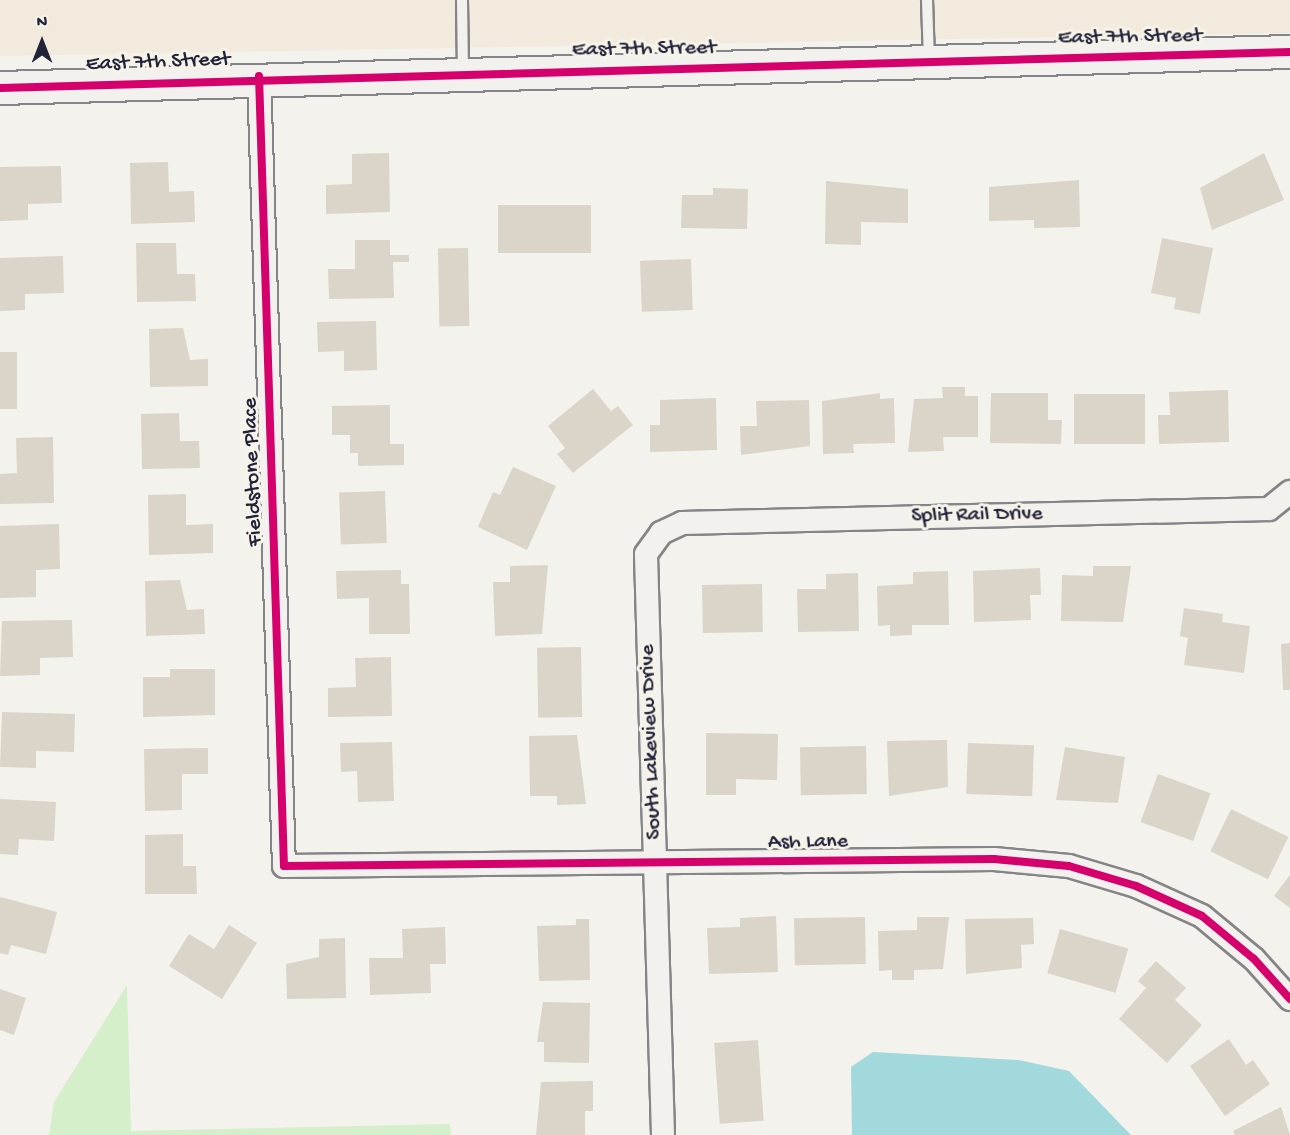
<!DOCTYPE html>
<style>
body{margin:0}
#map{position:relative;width:1290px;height:1135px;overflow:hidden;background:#f4f2ec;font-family:"Gochi Hand",sans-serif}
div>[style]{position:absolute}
.built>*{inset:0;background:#f2eadc}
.green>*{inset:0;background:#d4efca}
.water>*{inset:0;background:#a1d9dc}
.building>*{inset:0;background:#dbd4c9;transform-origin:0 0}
.roads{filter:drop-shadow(2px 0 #858486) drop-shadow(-2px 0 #858486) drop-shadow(0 2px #858486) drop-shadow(0 -2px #858486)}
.lane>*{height:10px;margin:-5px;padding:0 5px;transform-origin:5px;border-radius:5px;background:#f2f1ed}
.street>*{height:22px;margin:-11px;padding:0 11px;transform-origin:11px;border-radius:11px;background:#f2f1ed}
.secondary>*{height:32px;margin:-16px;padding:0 16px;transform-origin:16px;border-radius:16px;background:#f2f1ed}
.cycleway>*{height:8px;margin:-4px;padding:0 4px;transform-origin:4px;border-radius:4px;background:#d6006c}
span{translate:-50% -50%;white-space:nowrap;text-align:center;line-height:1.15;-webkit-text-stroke:6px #f7f3e8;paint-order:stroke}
.street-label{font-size:22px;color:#22223b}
.north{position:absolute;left:12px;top:12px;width:60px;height:60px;-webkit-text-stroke:4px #f7f3e8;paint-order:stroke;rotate:0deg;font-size:16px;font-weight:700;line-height:24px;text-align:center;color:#22223b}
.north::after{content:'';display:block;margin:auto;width:21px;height:27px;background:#22223b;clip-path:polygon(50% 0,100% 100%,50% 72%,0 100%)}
</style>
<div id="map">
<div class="built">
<div style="clip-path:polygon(0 0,1290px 0,1290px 33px,0 56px)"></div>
</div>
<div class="green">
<div style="clip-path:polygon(127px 985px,131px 1131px,450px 1124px,451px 1135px,49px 1135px,54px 1102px)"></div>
</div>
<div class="water">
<div style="clip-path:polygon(873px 1052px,1019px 1060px,1069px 1071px,1131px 1135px,852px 1135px,851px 1067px)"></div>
</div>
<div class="building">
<div style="clip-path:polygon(389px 153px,390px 212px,326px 214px,326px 185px,352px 184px,352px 154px)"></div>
<div style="clip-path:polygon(1264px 153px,1284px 200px,1212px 230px,1200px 188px)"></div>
<div style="clip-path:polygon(168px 162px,169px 192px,194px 191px,195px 222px,131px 224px,130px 163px)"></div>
<div style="clip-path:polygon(61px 166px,62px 203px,28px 204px,28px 220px,0 221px,0 167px)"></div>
<div style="clip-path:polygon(1079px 180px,1080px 227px,1034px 228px,1034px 220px,989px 221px,989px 187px)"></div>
<div style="clip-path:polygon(826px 181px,908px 189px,908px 223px,861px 222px,861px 245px,825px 244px)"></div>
<div style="clip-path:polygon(713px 188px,748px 189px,747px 229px,681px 228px,682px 195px,713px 195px)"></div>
<div style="left:591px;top:205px;width:48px;height:93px;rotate:90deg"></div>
<div style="clip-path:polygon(1162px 238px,1213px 248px,1200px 314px,1174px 309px,1176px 298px,1151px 293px)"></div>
<div style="clip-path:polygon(355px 240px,390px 240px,390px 255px,409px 255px,409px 262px,393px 262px,394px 298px,329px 299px,328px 269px,355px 269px)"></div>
<div style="clip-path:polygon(136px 243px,176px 243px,177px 274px,195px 274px,196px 301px,137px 302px)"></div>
<div style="left:468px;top:248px;width:78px;height:30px;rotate:89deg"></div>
<div style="clip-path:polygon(63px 256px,64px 293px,25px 294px,25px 310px,0 311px,0 258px)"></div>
<div style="left:691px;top:259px;width:51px;height:51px;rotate:88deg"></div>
<div style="clip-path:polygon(376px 321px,377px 370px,344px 371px,344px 351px,318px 352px,317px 322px)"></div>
<div style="clip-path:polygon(183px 328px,190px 360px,208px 359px,208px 386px,150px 387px,149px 329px)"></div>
<div style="left:0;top:352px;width:17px;height:57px"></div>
<div style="clip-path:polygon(942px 387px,965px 387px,965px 396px,978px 396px,978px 437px,943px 437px,944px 451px,908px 452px,914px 399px,943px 398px)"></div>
<div style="clip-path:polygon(593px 389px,611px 411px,618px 406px,633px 425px,573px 473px,557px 454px,565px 448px,548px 426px)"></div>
<div style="clip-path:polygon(1228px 390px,1229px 442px,1159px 444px,1158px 415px,1170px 415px,1169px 392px)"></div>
<div style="clip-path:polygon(880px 393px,880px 399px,894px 398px,895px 443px,853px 444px,854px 453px,823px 454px,822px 401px)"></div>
<div style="clip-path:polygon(991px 393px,1048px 393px,1048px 420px,1062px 420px,1061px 444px,990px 443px)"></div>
<div style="left:1145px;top:394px;width:50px;height:71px;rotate:90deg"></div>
<div style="clip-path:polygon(716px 398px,717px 450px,650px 452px,650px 425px,660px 425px,660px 400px)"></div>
<div style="clip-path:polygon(809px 400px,810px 446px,741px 455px,740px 426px,757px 426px,756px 401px)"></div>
<div style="clip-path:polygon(390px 405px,390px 444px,404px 444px,404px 465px,358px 466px,358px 453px,350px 453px,350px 435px,332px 435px,332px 406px)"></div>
<div style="clip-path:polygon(179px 413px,180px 441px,199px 441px,200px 468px,142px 469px,141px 414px)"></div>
<div style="clip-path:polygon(53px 437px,54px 503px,0 504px,0 474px,17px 473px,16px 438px)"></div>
<div style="clip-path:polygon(513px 467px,556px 486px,527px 550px,478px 527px,493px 492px,500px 495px)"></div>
<div style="left:385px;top:491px;width:52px;height:46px;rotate:88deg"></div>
<div style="clip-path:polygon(186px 494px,186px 525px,213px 524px,213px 553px,149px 555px,148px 495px)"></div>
<div style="clip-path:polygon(59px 524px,60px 569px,36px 570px,36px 597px,0 598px,0 526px)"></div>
<div style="clip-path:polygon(548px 565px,542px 634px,495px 636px,493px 582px,510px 582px,510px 566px)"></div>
<div style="clip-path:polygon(1093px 566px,1131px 566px,1123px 622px,1061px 621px,1062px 575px,1093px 576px)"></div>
<div style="clip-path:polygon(1040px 568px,1041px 595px,1030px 595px,1031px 620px,974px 622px,973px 571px)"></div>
<div style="clip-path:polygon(401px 570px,401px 584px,409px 584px,410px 634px,369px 634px,369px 598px,337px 599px,336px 571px)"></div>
<div style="clip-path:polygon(948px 571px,949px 625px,912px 625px,912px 635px,890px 636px,890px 625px,878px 626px,877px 586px,913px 584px,913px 572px)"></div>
<div style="clip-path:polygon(858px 573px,859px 631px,798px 632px,797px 589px,826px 589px,826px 574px)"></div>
<div style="clip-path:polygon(180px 580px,187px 610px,204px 609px,205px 634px,146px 636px,145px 581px)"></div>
<div style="left:762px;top:584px;width:48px;height:60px;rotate:89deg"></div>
<div style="clip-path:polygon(1184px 608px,1223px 614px,1222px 622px,1250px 626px,1244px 673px,1184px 665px,1188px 638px,1180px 636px)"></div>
<div style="clip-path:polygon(72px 620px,73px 657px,40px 658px,40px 675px,0 676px,2px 621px)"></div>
<div style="clip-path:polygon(1290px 643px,1290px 690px,1283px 690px,1281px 644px)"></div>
<div style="left:581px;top:647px;width:70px;height:44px;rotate:89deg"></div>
<div style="clip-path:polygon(391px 657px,392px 716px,328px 717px,328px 688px,356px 687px,355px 658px)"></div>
<div style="clip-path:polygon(170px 669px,215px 669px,215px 715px,143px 717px,143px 677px,170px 677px)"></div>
<div style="clip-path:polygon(2px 712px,75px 714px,74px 752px,36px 751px,36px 768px,0 767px)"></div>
<div style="clip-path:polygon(706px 733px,778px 734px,777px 780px,736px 779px,736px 795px,706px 795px)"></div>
<div style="clip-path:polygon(577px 735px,586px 804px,557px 805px,557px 796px,530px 796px,529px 736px)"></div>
<div style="clip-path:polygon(947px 740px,948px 787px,889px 796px,887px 741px)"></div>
<div style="clip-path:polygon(392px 742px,394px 801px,358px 802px,357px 771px,341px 772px,340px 743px)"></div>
<div style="left:968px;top:743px;width:66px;height:51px;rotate:2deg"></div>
<div style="left:866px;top:746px;width:48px;height:66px;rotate:89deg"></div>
<div style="clip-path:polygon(1065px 747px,1125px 757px,1118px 803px,1056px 800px)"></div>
<div style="clip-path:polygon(208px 748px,208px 774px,182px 774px,182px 810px,145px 811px,144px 749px)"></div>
<div style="left:1158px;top:774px;width:56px;height:51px;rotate:20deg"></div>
<div style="clip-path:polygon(0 799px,56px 802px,54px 841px,19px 839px,18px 855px,0 854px)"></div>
<div style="left:1231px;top:809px;width:64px;height:47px;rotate:26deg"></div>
<div style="clip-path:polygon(183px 834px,183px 866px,196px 866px,197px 894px,145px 894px,145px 835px)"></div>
<div style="clip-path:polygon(1290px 875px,1290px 908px,1274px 896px)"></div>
<div style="clip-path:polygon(0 897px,57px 912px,46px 954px,11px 945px,8px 955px,0 953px)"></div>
<div style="clip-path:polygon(776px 916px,778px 972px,709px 974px,707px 928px,740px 927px,740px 918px)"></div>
<div style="left:865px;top:917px;width:47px;height:71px;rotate:89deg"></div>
<div style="clip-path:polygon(917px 917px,949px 917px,943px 969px,914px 970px,914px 980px,892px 980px,892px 970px,879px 971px,878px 931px,917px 930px)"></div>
<div style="clip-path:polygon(1033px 918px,1034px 944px,1021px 945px,1022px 968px,966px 974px,965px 919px)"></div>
<div style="clip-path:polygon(576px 919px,589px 919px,590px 980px,539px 981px,537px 926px,576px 925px)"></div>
<div style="clip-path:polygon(229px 925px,257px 943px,222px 999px,169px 966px,189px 934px,214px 949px)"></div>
<div style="clip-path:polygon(445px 927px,446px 964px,430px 964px,431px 993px,370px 995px,369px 958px,403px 958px,402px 929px)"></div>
<div style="left:1060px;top:929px;width:71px;height:46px;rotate:16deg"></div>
<div style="clip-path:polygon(345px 938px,346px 998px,287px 999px,286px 964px,319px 957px,319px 939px)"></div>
<div style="clip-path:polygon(1156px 961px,1186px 988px,1175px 1000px,1202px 1025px,1167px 1063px,1119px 1019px,1146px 988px,1138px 981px)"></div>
<div style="clip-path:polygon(0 989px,26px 998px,14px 1035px,0 1030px)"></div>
<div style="clip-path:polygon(543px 1002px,590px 1003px,589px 1063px,544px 1062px,544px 1042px,537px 1042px)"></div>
<div style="clip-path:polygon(1229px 1039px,1246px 1065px,1253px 1060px,1270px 1084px,1225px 1116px,1190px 1066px)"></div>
<div style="left:758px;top:1040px;width:81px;height:44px;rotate:86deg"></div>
<div style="clip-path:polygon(593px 1081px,593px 1111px,585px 1111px,585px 1135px,536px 1135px,541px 1082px)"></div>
<div style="clip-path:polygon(1281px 1107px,1290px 1135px,1235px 1135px,1233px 1131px)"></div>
</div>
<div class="roads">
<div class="lane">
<div style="left:462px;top:0;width:72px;rotate:89.2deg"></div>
<div style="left:927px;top:0;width:60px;rotate:88.1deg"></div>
</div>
<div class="street">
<div style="left:259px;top:76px;width:790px;rotate:88.19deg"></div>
<div style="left:284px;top:866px;width:710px;rotate:-0.56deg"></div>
<div style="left:994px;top:859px;width:75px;rotate:5.3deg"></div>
<div style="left:1069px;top:866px;width:70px;rotate:16.6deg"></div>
<div style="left:1136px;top:886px;width:72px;rotate:24.4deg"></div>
<div style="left:1202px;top:916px;width:67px;rotate:39.6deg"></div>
<div style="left:1254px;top:959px;width:54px;rotate:48deg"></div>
<div style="left:663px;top:1135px;width:581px;rotate:-91.68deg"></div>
<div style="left:646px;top:554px;width:26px;rotate:-54deg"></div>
<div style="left:661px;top:533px;width:23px;rotate:-25deg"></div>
<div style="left:682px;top:523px;width:587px;rotate:-1.37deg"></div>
<div style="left:1269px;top:509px;width:27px;rotate:-39deg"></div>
</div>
<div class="secondary">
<div style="left:0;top:88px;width:1291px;rotate:-1.6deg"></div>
</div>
</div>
<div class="cycleway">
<div style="left:259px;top:76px;width:790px;rotate:88.19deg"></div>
<div style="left:284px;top:866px;width:710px;rotate:-0.56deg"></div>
<div style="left:994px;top:859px;width:75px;rotate:5.3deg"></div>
<div style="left:1069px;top:866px;width:70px;rotate:16.6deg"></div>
<div style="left:1136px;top:886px;width:72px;rotate:24.4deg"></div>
<div style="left:1202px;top:916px;width:67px;rotate:39.6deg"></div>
<div style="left:1254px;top:959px;width:54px;rotate:48deg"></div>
<div style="left:0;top:88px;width:1291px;rotate:-1.6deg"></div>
</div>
<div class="street-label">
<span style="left:1130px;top:38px;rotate:-1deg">East 7th Street</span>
<span style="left:644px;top:50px;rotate:-1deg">East 7th Street</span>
<span style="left:158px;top:63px;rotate:-2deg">East 7th Street</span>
<span style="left:254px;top:472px;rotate:-92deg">Fieldstone Place</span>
<span style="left:977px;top:516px;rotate:-1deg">Split Rail Drive</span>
<span style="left:652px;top:742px;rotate:-92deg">South Lakeview Drive</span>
<span style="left:808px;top:843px;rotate:-1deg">Ash Lane</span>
</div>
<div class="north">N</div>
</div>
